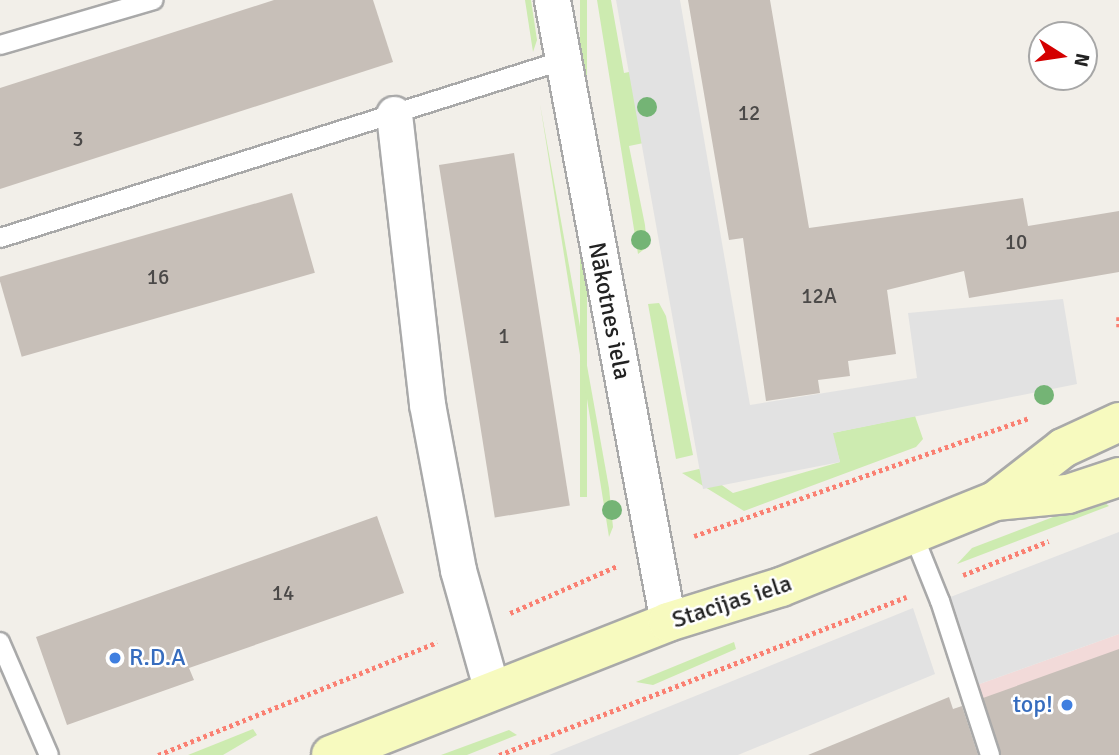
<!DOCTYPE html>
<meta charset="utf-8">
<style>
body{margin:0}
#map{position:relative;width:1119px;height:755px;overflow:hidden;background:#f2efe9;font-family:Signika,sans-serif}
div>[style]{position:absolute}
.commercial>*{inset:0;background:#f2dad9}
.grass>*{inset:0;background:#cdebb0;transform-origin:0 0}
.parking>*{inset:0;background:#e2e2e2}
.building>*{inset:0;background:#c7bfb8;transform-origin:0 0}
.path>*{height:4.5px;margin-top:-2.25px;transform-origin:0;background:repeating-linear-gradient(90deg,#fa8072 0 3.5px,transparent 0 7px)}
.roads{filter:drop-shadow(2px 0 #a9a9a9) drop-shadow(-2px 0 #a9a9a9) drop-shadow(0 2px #a9a9a9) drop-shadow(0 -2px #a9a9a9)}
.service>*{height:18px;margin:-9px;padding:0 9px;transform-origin:9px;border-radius:9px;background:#fff}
.minor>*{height:35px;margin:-17.5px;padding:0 17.5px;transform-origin:17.5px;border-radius:17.5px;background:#fff}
.secondary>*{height:38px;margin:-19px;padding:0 19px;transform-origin:19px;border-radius:19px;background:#f7fabf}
.trees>*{width:20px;height:20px;margin:-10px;border-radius:50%;background:#74b475}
.dots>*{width:19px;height:19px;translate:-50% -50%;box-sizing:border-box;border:4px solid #fff;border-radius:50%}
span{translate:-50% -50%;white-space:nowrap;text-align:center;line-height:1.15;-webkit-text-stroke:5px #fff;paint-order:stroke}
.number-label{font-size:21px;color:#4b4948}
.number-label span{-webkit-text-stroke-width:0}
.street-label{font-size:24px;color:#222}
.shop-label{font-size:24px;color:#366cbe}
.left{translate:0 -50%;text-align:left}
.right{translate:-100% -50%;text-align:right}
.north{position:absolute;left:1028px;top:21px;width:70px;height:70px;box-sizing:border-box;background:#fff;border:2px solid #a7a7a7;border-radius:50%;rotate:102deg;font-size:19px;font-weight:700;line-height:28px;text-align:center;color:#222}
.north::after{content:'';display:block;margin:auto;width:24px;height:32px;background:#d40000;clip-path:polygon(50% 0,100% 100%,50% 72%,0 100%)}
</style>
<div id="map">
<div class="commercial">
<div style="clip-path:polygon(1119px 634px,1119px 755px,998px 755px,974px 686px)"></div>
</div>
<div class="grass">
<div style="clip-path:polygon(525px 0,531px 0,537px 40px,533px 52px)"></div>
<div style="left:580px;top:0;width:7px;height:497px"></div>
<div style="clip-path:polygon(597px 0,611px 0,624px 73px,659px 66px,673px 137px,629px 146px,645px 225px,647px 247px,638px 254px)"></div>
<div style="clip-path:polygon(540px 104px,609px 488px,613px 527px,609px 537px)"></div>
<div style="clip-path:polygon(659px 303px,666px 316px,693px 455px,676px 459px,648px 304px)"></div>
<div style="clip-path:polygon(915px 416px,923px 439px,916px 447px,744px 511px,682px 473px,699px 469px,733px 493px,840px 462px,832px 433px)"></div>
<div style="clip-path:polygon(1100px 499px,1109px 506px,957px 564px,972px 548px)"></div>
<div style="clip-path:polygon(734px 642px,736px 649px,653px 685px,636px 682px)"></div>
<div style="clip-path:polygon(253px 729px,257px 735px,223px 755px,188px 755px)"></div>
<div style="clip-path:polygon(509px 730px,517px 735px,467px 755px,441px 755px)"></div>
</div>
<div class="parking">
<div style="clip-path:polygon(616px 0,680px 0,750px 405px,917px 378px,908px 313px,1063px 299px,1077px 384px,833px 433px,840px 462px,703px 489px)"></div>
<div style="clip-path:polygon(1119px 532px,1119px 634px,974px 686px,940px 601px)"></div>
<div style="clip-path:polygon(913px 608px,935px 674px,738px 755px,549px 755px)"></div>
</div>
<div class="building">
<div style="clip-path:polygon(274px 0,373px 0,393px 62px,0 189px,0 88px)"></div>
<div style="clip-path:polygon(688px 0,770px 0,809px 228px,1023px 198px,1028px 226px,1119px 211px,1119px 272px,969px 298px,964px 271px,887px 290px,896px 354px,848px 361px,850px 376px,818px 380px,820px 393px,766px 401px,743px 238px,729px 240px)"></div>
<div style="left:514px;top:153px;width:357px;height:76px;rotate:81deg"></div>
<div style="left:292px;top:193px;width:83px;height:305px;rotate:74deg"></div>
<div style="clip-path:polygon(377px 516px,404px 593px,189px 668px,194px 680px,67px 725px,36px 637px)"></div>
<div style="clip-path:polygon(1119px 649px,1119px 755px,1001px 755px,983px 698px)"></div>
<div style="clip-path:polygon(949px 697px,953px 709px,962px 706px,978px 755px,808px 755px)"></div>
</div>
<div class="path">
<div style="left:1119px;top:317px;width:10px;rotate:90deg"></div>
<div style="left:694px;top:536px;width:355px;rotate:-19.4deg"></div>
<div style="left:963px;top:575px;width:92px;rotate:-21.6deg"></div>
<div style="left:510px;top:613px;width:117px;rotate:-23.7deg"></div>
<div style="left:158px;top:755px;width:301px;rotate:-22deg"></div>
<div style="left:499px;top:755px;width:437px;rotate:-21.2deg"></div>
</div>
<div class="roads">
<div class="service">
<div style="left:0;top:45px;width:160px;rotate:-16.3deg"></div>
<div style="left:0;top:238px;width:588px;rotate:-17.51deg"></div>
<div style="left:913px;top:534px;width:72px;rotate:68.1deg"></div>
<div style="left:940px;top:601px;width:162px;rotate:72deg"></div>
<div style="left:0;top:642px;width:123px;rotate:66.6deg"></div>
</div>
<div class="minor">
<div style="left:552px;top:0;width:633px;rotate:79.44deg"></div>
<div style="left:394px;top:114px;width:292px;rotate:83.5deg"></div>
<div style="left:427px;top:404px;width:169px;rotate:79.4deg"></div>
<div style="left:458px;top:570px;width:126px;rotate:74.3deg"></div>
</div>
<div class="secondary">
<div style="left:995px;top:501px;width:73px;rotate:-5.5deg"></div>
<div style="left:1068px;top:494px;width:54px;rotate:-18.4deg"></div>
<div style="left:331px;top:755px;width:362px;rotate:-21.5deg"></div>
<div style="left:668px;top:622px;width:118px;rotate:-17.2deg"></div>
<div style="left:781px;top:587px;width:231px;rotate:-21.9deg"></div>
<div style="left:995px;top:501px;width:86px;rotate:-37.9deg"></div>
<div style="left:1063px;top:448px;width:62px;rotate:-24.9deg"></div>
</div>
</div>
<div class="trees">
<div style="left:647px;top:107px"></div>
<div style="left:641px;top:240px"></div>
<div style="left:1044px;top:395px"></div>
<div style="left:612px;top:510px"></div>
</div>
<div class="dots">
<div style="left:115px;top:658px;background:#3f7fe0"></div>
<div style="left:1067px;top:705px;background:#3f7fe0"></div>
</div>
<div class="number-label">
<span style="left:749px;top:113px">12</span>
<span style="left:78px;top:139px">3</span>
<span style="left:1016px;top:242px">10</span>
<span style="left:158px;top:277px">16</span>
<span style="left:819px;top:296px">12A</span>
<span style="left:504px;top:336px">1</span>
<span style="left:283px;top:593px">14</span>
</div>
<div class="street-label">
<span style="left:609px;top:311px;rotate:79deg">Nākotnes iela</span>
<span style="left:732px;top:602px;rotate:-18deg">Stacijas iela</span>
</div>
<div class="shop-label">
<span class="left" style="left:129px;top:658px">R.D.A</span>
<span class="right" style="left:1053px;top:705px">top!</span>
</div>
<div class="north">N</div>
</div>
